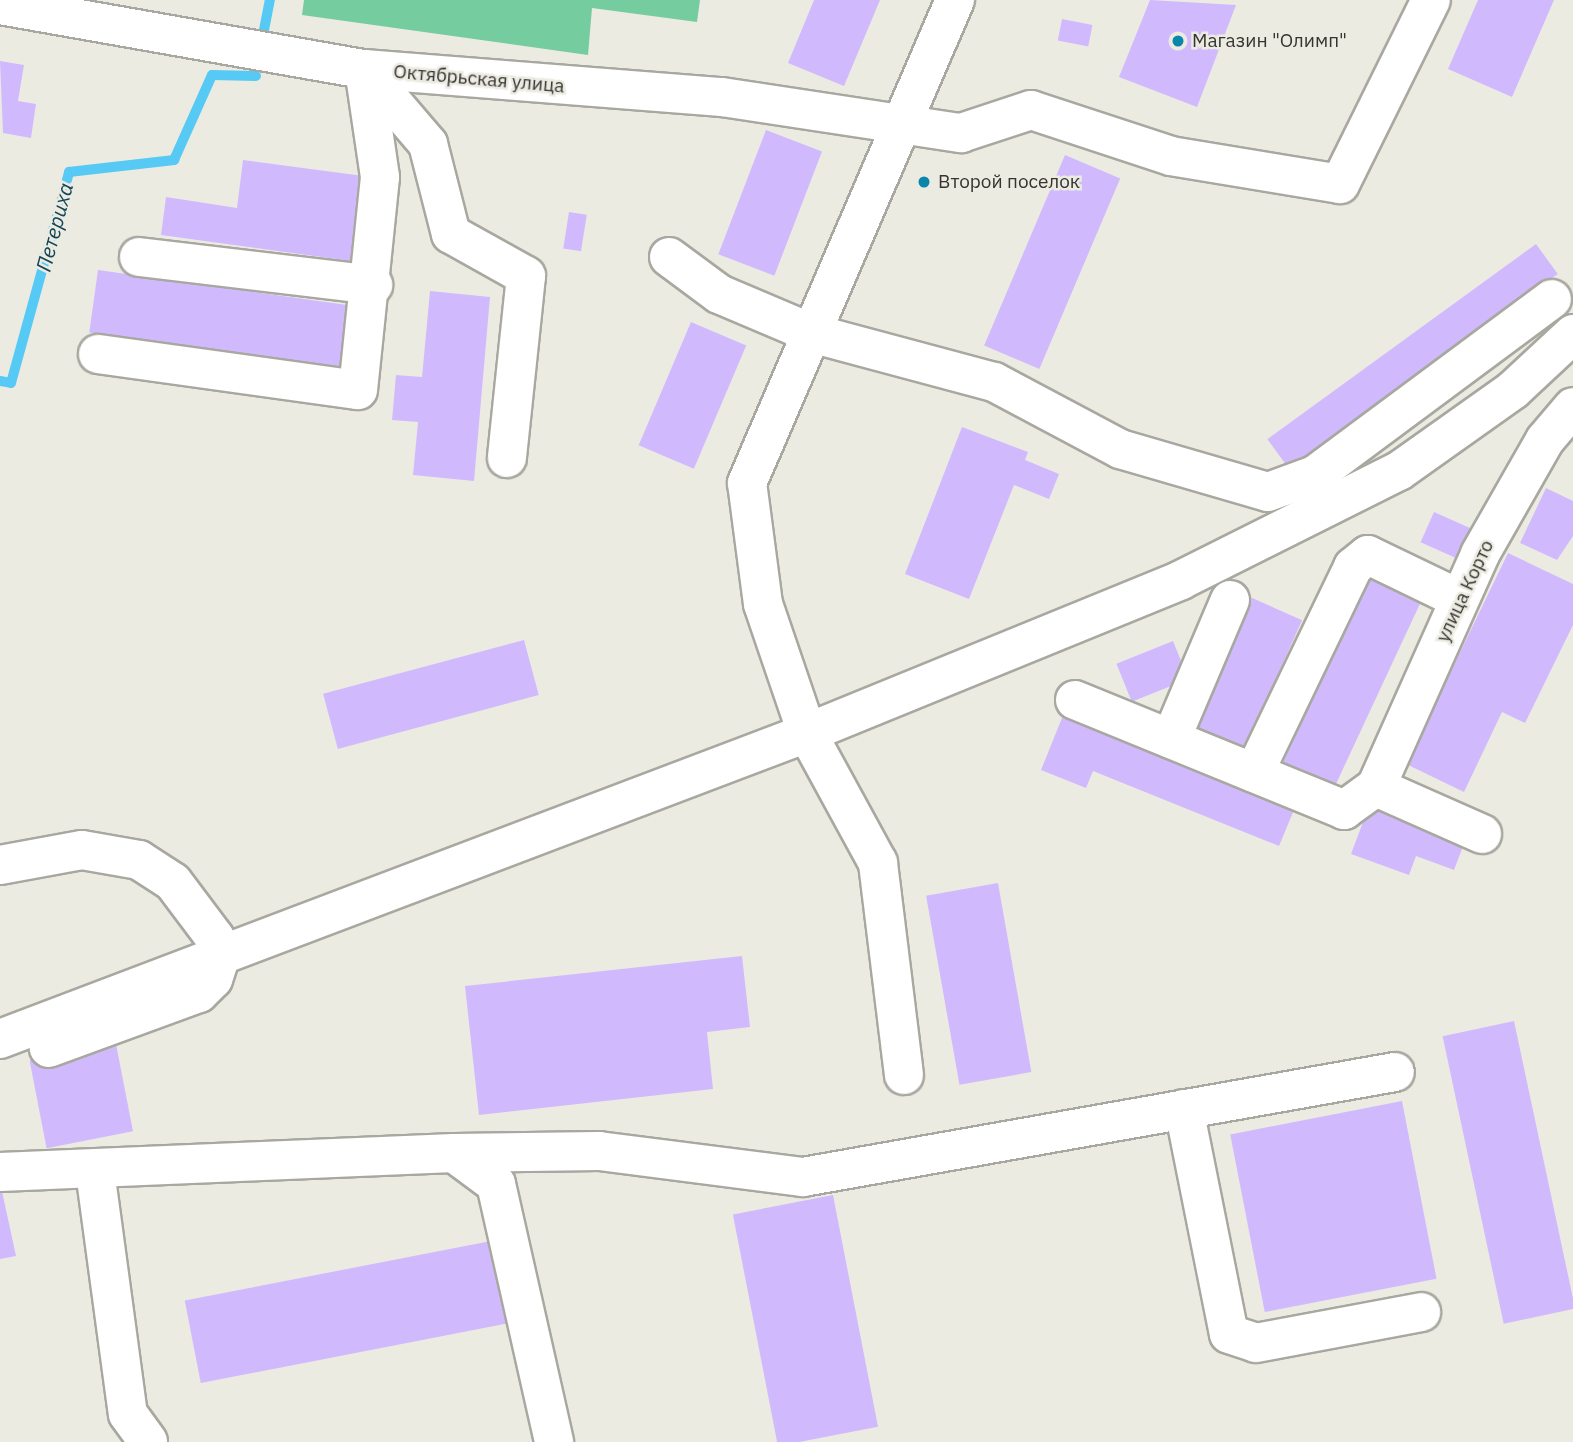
<!DOCTYPE html>
<meta charset="utf-8">
<style>
body{margin:0}
#map{position:relative;width:1573px;height:1442px;overflow:hidden;background:#ecebe2;font-family:"IBM Plex Sans",sans-serif}
div>[style]{position:absolute}
.green>*{inset:0;background:#75cc9f}
.stream>*{height:10px;margin:-5px;padding:0 5px;transform-origin:5px;border-radius:5px;background:#56caf5}
.building>*{inset:0;background:#d0bafd;transform-origin:0 0}
.roads{filter:drop-shadow(2px 0 #a9a8a0) drop-shadow(-2px 0 #a9a8a0) drop-shadow(0 2px #a9a8a0) drop-shadow(0 -2px #a9a8a0)}
.minor>*{height:38px;margin:-19px;padding:0 19px;transform-origin:19px;border-radius:19px;background:#fff}
.dots>*{width:19px;height:19px;translate:-50% -50%;box-sizing:border-box;border:4px solid #ecebe2;border-radius:50%}
span{translate:-50% -50%;white-space:nowrap;text-align:center;line-height:1.15;-webkit-text-stroke:5px #ecebe2;paint-order:stroke}
.poi-label{font-size:19px;color:#353431}
.left{translate:0 -50%;text-align:left}
.street-label{font-size:19px;color:#353431}
.water-label{font-size:21px;color:#124556;font-style:italic}
</style>
<div id="map">
<div class="green">
<div style="clip-path:polygon(304px 0,700px 0,697px 22px,592px 8px,588px 55px,302px 15px)"></div>
</div>
<div class="stream">
<div style="left:264px;top:30px;width:31px;rotate:-79deg"></div>
<div style="left:0;top:381px;width:11px;rotate:10deg"></div>
<div style="left:11px;top:383px;width:219px;rotate:-74.6deg"></div>
<div style="left:69px;top:172px;width:106px;rotate:-6.5deg"></div>
<div style="left:174px;top:160px;width:93px;rotate:-65.9deg"></div>
<div style="left:212px;top:75px;width:44px;rotate:1.3deg"></div>
</div>
<div class="building">
<div style="clip-path:polygon(814px 0,880px 0,844px 86px,788px 63px)"></div>
<div style="clip-path:polygon(1150px 0,1236px 5px,1197px 107px,1119px 77px)"></div>
<div style="clip-path:polygon(1478px 0,1554px 0,1512px 97px,1448px 69px)"></div>
<div style="left:1062px;top:19px;width:31px;height:22px;rotate:11deg"></div>
<div style="clip-path:polygon(0 61px,24px 65px,18px 101px,36px 104px,31px 138px,3px 133px)"></div>
<div style="left:766px;top:130px;width:60px;height:133px;rotate:21deg"></div>
<div style="left:1065px;top:155px;width:60px;height:207px;rotate:23deg"></div>
<div style="clip-path:polygon(243px 160px,371px 177px,358px 262px,161px 235px,166px 197px,237px 208px)"></div>
<div style="left:569px;top:212px;width:18px;height:37px;rotate:9deg"></div>
<div style="left:1536px;top:244px;width:37px;height:332px;rotate:54deg"></div>
<div style="left:98px;top:270px;width:259px;height:63px;rotate:8deg"></div>
<div style="clip-path:polygon(430px 291px,490px 297px,474px 481px,413px 475px,418px 422px,392px 420px,396px 375px,422px 377px)"></div>
<div style="left:691px;top:322px;width:60px;height:134px;rotate:23deg"></div>
<div style="clip-path:polygon(962px 427px,1028px 452px,1025px 460px,1059px 474px,1049px 499px,1014px 485px,969px 599px,905px 574px)"></div>
<div style="clip-path:polygon(1546px 488px,1573px 501px,1573px 536px,1557px 560px,1520px 543px)"></div>
<div style="left:1434px;top:512px;width:43px;height:33px;rotate:24deg"></div>
<div style="clip-path:polygon(1508px 553px,1573px 584px,1573px 625px,1525px 723px,1502px 712px,1464px 792px,1406px 764px)"></div>
<div style="left:1371px;top:574px;width:57px;height:210px;rotate:25deg"></div>
<div style="left:1250px;top:597px;width:57px;height:143px;rotate:24deg"></div>
<div style="left:524px;top:640px;width:57px;height:208px;rotate:75deg"></div>
<div style="left:1173px;top:641px;width:41px;height:61px;rotate:68deg"></div>
<div style="clip-path:polygon(1064px 713px,1296px 805px,1279px 846px,1093px 771px,1086px 788px,1041px 770px)"></div>
<div style="clip-path:polygon(1369px 806px,1465px 841px,1454px 870px,1416px 856px,1409px 875px,1351px 854px)"></div>
<div style="left:998px;top:883px;width:192px;height:73px;rotate:80deg"></div>
<div style="clip-path:polygon(742px 956px,750px 1027px,707px 1032px,713px 1089px,479px 1115px,465px 986px)"></div>
<div style="left:1514px;top:1021px;width:294px;height:73px;rotate:78deg"></div>
<div style="left:116px;top:1044px;width:89px;height:88px;rotate:79deg"></div>
<div style="left:1402px;top:1101px;width:181px;height:175px;rotate:79deg"></div>
<div style="clip-path:polygon(0 1182px,16px 1256px,0 1259px)"></div>
<div style="left:833px;top:1195px;width:236px;height:102px;rotate:79deg"></div>
<div style="left:491px;top:1241px;width:84px;height:312px;rotate:79deg"></div>
</div>
<div class="roads">
<div class="minor">
<div style="left:0;top:5px;width:370px;rotate:10deg"></div>
<div style="left:364px;top:69px;width:359px;rotate:4.5deg"></div>
<div style="left:722px;top:97px;width:242px;rotate:8.6deg"></div>
<div style="left:961px;top:133px;width:74px;rotate:-18.2deg"></div>
<div style="left:1031px;top:110px;width:147px;rotate:18.2deg"></div>
<div style="left:1171px;top:156px;width:171px;rotate:9.4deg"></div>
<div style="left:1340px;top:184px;width:205px;rotate:-63.7deg"></div>
<div style="left:364px;top:69px;width:99px;rotate:49.5deg"></div>
<div style="left:428px;top:144px;width:93px;rotate:75.7deg"></div>
<div style="left:451px;top:234px;width:86px;rotate:29.2deg"></div>
<div style="left:526px;top:276px;width:183px;rotate:96deg"></div>
<div style="left:139px;top:257px;width:236px;rotate:6.8deg"></div>
<div style="left:669px;top:257px;width:62px;rotate:36.5deg"></div>
<div style="left:719px;top:294px;width:100px;rotate:23deg"></div>
<div style="left:811px;top:333px;width:189px;rotate:15deg"></div>
<div style="left:994px;top:382px;width:143px;rotate:28deg"></div>
<div style="left:1120px;top:449px;width:154px;rotate:16.2deg"></div>
<div style="left:1268px;top:492px;width:50px;rotate:-19.9deg"></div>
<div style="left:1315px;top:475px;width:295px;rotate:-36.6deg"></div>
<div style="left:98px;top:354px;width:262px;rotate:7.9deg"></div>
<div style="left:358px;top:390px;width:214px;rotate:-84.1deg"></div>
<div style="left:380px;top:177px;width:109px;rotate:-98.4deg"></div>
<div style="left:1075px;top:700px;width:291px;rotate:22.2deg"></div>
<div style="left:1344px;top:810px;width:39px;rotate:-36deg"></div>
<div style="left:1376px;top:787px;width:116px;rotate:23.9deg"></div>
<div style="left:1171px;top:739px;width:151px;rotate:-67deg"></div>
<div style="left:1254px;top:773px;width:229px;rotate:-64.3deg"></div>
<div style="left:1353px;top:567px;width:19px;rotate:-39deg"></div>
<div style="left:1368px;top:555px;width:101px;rotate:25.8deg"></div>
<div style="left:1376px;top:787px;width:255px;rotate:-65.9deg"></div>
<div style="left:1480px;top:554px;width:131px;rotate:-60.3deg"></div>
<div style="left:1545px;top:440px;width:43px;rotate:-49.7deg"></div>
<div style="left:0;top:865px;width:83px;rotate:-10.4deg"></div>
<div style="left:82px;top:850px;width:58px;rotate:10deg"></div>
<div style="left:139px;top:860px;width:40px;rotate:32.9deg"></div>
<div style="left:173px;top:882px;width:70px;rotate:53.1deg"></div>
<div style="left:215px;top:938px;width:21px;rotate:76deg"></div>
<div style="left:220px;top:958px;width:22px;rotate:108deg"></div>
<div style="left:213px;top:979px;width:20px;rotate:135deg"></div>
<div style="left:199px;top:993px;width:160px;rotate:159.9deg"></div>
<div style="left:0;top:1039px;width:863px;rotate:-20.77deg"></div>
<div style="left:807px;top:733px;width:404px;rotate:-22.2deg"></div>
<div style="left:1181px;top:580px;width:244px;rotate:-26.6deg"></div>
<div style="left:1399px;top:471px;width:140px;rotate:-35.4deg"></div>
<div style="left:1513px;top:390px;width:82px;rotate:-43deg"></div>
<div style="left:904px;top:1075px;width:214px;rotate:-97deg"></div>
<div style="left:878px;top:863px;width:148px;rotate:-118.6deg"></div>
<div style="left:807px;top:733px;width:136px;rotate:-108.8deg"></div>
<div style="left:763px;top:604px;width:122px;rotate:-97.5deg"></div>
<div style="left:747px;top:483px;width:526px;rotate:-66.7deg"></div>
<div style="left:1184px;top:1109px;width:229px;rotate:78.7deg"></div>
<div style="left:1229px;top:1334px;width:28px;rotate:18deg"></div>
<div style="left:1256px;top:1343px;width:168px;rotate:-10.6deg"></div>
<div style="left:454px;top:1153px;width:145px;rotate:-0.8deg"></div>
<div style="left:599px;top:1151px;width:206px;rotate:7.3deg"></div>
<div style="left:803px;top:1177px;width:601px;rotate:-10.06deg"></div>
<div style="left:95px;top:1171px;width:245px;rotate:82.3deg"></div>
<div style="left:128px;top:1414px;width:34px;rotate:54deg"></div>
<div style="left:0;top:1172px;width:454px;rotate:-2.4deg"></div>
<div style="left:454px;top:1153px;width:52px;rotate:36.4deg"></div>
<div style="left:496px;top:1184px;width:264px;rotate:77.3deg"></div>
</div>
</div>
<div class="dots">
<div style="left:1178px;top:41px;background:#0a86aa"></div>
<div style="left:924px;top:182px;background:#0a86aa"></div>
</div>
<div class="poi-label">
<span class="left" style="left:1192px;top:41px">Магазин "Олимп"</span>
<span class="left" style="left:938px;top:182px">Второй поселок</span>
</div>
<div class="street-label">
<span style="left:479px;top:79px;rotate:5deg">Октябрьская улица</span>
<span style="left:1465px;top:591px;rotate:-65deg">улица Корто</span>
</div>
<div class="water-label">
<span style="left:54px;top:227px;rotate:-75deg">Петериха</span>
</div>
</div>
